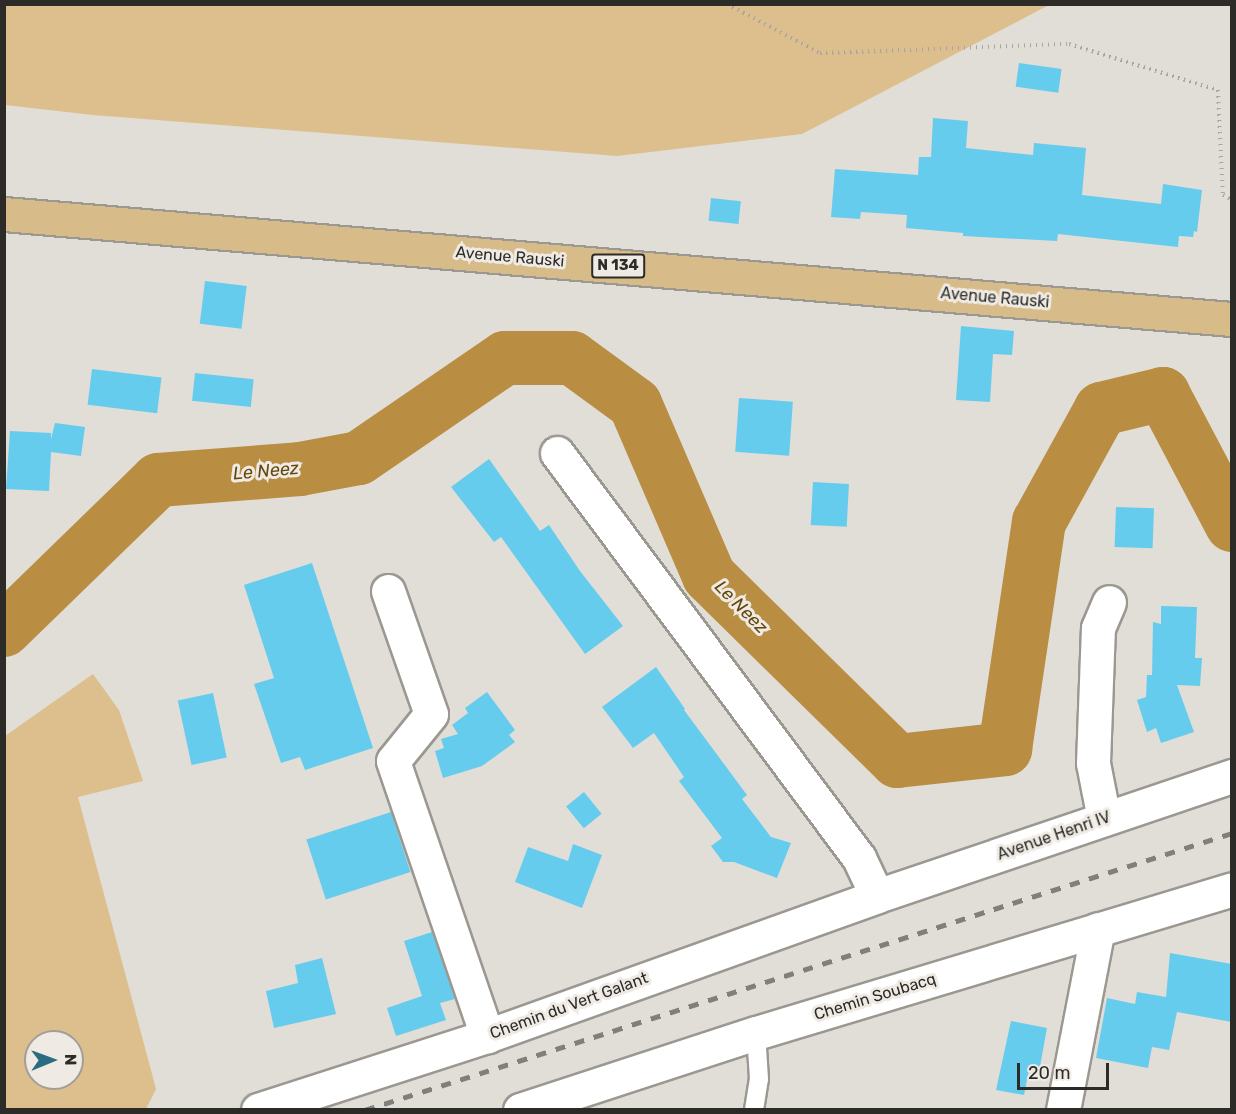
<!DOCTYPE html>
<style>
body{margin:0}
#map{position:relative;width:1236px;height:1114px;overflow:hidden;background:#e1ddd7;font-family:Rubik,sans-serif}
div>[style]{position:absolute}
.green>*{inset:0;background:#ddbf8d}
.river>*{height:54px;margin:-27px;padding:0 27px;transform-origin:27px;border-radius:27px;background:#b98e43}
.building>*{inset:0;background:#6ce;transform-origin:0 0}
.path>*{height:4px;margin-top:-2px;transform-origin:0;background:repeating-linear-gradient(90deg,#a9a6a1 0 1.5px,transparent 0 6px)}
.roads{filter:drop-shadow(2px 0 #9b9791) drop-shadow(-2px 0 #9b9791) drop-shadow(0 2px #9b9791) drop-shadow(0 -2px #9b9791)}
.service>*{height:18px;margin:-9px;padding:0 9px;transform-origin:9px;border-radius:9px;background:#fff}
.minor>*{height:33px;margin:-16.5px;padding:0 16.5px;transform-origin:16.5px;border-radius:16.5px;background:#fff}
.primary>*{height:33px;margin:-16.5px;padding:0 16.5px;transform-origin:16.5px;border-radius:16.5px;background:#d7bb89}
.rail>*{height:4.5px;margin-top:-2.25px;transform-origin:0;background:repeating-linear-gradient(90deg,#827f7b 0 10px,transparent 0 20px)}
span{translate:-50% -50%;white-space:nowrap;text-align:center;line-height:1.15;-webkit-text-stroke:6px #efebe4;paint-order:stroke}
.shield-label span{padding:2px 4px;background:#efebe4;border:2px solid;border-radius:4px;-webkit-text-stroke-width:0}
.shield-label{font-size:15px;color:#2c2b28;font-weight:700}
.street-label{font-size:16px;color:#2c2b28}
.water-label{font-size:18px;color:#65470c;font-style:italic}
.frame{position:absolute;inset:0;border:6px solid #2c2b28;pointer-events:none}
.north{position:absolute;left:24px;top:1030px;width:60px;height:60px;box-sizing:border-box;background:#efebe4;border:2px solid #a19e99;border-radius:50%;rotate:89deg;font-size:16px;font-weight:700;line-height:24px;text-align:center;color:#2c2b28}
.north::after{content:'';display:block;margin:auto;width:21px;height:27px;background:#2c6c80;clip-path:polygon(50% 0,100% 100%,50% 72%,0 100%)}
.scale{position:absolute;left:1017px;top:1063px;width:92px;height:27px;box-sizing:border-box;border:3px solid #2c2b28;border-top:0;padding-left:8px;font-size:18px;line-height:21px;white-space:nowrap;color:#2c2b28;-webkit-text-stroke:4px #efebe4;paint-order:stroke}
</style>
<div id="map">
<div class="green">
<div style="clip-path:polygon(5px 4px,1049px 4px,1049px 5px,802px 134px,617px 156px,93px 115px,5px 105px)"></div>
<div style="clip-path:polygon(evenodd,93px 674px,119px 710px,143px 781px,78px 797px,156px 1089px,146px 1109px,5px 1109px,5px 736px,93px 674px,36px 1042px,72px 1042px,72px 1078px,36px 1078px,36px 1042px)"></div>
</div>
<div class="river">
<div style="left:4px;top:630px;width:215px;rotate:-44.2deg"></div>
<div style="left:158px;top:480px;width:142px;rotate:-4.4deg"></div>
<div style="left:300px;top:469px;width:60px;rotate:-10.6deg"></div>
<div style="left:359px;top:458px;width:177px;rotate:-34.4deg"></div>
<div style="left:505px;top:358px;width:67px"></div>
<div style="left:572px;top:358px;width:78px;rotate:36.1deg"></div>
<div style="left:635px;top:404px;width:187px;rotate:66.7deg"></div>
<div style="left:709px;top:576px;width:264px;rotate:44.5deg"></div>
<div style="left:897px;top:761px;width:109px;rotate:-6.3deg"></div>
<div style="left:1005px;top:749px;width:230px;rotate:-81.5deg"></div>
<div style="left:1039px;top:522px;width:129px;rotate:-61.2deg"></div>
<div style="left:1101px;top:409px;width:64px;rotate:-13.6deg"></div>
<div style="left:1163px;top:394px;width:148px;rotate:62.2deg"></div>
</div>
<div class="building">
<div style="left:1019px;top:63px;width:43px;height:24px;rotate:8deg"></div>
<div style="clip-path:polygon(933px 118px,968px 121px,966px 148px,1033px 155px,1034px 143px,1086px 148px,1082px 195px,1161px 204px,1163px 184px,1202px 190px,1197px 232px,1194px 231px,1193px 237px,1179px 236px,1178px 247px,1058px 234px,1057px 241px,963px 236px,963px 233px,906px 228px,907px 215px,861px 212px,860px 219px,831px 217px,835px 169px,918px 175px,919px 157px,931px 157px)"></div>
<div style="left:711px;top:198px;width:30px;height:23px;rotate:6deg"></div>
<div style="left:205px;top:281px;width:42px;height:43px;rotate:7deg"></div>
<div style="clip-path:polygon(961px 326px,1014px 331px,1012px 355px,993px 354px,990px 402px,956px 400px)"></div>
<div style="left:92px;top:369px;width:70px;height:36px;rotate:7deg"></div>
<div style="left:195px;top:373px;width:59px;height:28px;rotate:6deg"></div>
<div style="left:739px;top:398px;width:54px;height:54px;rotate:4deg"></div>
<div style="clip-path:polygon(55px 423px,85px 427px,81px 456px,51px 452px,49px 491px,6px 489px,10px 431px,51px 433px,51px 439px)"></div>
<div style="clip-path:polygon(489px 459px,540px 531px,549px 525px,580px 571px,623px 626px,585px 654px,501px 537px,494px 542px,451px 487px)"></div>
<div style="left:813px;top:482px;width:36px;height:43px;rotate:3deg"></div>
<div style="left:1116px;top:507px;width:38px;height:40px;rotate:2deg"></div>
<div style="clip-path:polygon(312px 563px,373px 748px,305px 770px,300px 757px,281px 763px,254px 684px,274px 678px,244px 585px)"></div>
<div style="clip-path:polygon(1161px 606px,1197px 607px,1195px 658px,1202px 658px,1200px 686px,1177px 685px,1194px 732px,1161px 743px,1156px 728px,1147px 732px,1137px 700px,1146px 697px,1147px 675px,1152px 675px,1153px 622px,1161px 624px)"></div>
<div style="clip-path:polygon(656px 667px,685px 709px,684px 710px,747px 795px,742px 799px,771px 837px,791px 843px,777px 878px,734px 862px,723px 862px,711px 846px,722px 838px,679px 781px,684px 777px,654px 733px,633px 748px,602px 707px)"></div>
<div style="clip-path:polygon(487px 692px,515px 730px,509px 735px,515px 742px,482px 766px,443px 778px,435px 751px,444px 748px,441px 739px,458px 734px,452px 725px,468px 713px,465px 708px)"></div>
<div style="left:213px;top:693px;width:66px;height:36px;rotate:78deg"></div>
<div style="left:584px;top:792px;width:28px;height:23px;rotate:51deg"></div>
<div style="left:391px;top:812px;width:63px;height:89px;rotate:72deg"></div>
<div style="clip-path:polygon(573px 844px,602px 855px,582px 908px,515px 882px,528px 847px,568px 861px)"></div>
<div style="clip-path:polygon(432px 932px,455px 999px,440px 1003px,446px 1020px,396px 1036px,387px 1008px,422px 996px,404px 941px)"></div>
<div style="clip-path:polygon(1170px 953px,1232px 964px,1232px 1022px,1177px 1012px,1169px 1050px,1152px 1047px,1148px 1068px,1096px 1058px,1107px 998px,1135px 1004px,1137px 992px,1166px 997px)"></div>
<div style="clip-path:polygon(322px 958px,336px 1014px,274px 1028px,266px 991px,298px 983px,295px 965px)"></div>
<div style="clip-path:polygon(1011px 1021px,1047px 1028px,1039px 1072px,1029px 1070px,1024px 1095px,996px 1090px)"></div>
</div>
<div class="path">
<div style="left:727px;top:4px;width:105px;rotate:27.8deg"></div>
<div style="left:820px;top:53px;width:249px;rotate:-2.1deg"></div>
<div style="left:1069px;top:44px;width:156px;rotate:17.2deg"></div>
<div style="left:1218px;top:90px;width:105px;rotate:87.3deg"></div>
<div style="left:1223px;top:195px;width:10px;rotate:29deg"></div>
</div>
<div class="roads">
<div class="service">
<div style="left:754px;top:1110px;width:31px;rotate:-81deg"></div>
<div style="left:759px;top:1079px;width:46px;rotate:-93.7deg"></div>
</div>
<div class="minor">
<div style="left:557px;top:453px;width:505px;rotate:53.29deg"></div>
<div style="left:859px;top:858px;width:42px;rotate:64.7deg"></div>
<div style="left:388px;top:591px;width:130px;rotate:70.7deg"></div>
<div style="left:431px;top:714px;width:60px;rotate:129deg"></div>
<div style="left:393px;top:761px;width:291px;rotate:71.1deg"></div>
<div style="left:1104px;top:819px;width:57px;rotate:-101.1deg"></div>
<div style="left:1093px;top:763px;width:135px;rotate:-87.9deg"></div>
<div style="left:1098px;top:628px;width:28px;rotate:-67deg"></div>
<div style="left:258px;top:1110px;width:241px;rotate:-17.9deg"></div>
<div style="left:487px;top:1036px;width:414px;rotate:-19.7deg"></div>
<div style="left:877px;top:896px;width:375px;rotate:-18.7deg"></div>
<div style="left:520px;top:1110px;width:248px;rotate:-18.1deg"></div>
<div style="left:756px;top:1033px;width:497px;rotate:-16.8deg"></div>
<div style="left:1063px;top:1110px;width:184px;rotate:-79.1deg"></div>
</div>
<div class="primary">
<div style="left:4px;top:214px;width:1232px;rotate:4.89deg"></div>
</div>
</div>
<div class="rail">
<div style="left:365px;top:1110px;width:910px;rotate:-17.72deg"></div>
</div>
<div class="shield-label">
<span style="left:618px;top:266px">N 134</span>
</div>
<div class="street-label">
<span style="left:510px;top:257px;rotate:5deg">Avenue Rauski</span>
<span style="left:995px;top:298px;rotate:5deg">Avenue Rauski</span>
<span style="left:1054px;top:836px;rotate:-19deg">Avenue Henri IV</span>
<span style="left:875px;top:997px;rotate:-17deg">Chemin Soubacq</span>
<span style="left:569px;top:1006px;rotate:-20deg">Chemin du Vert Galant</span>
</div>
<div class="water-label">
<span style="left:266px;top:471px;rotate:-5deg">Le Neez</span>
<span style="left:741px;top:607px;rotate:45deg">Le Neez</span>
</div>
<div class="frame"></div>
<div class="north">N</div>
<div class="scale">20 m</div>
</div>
